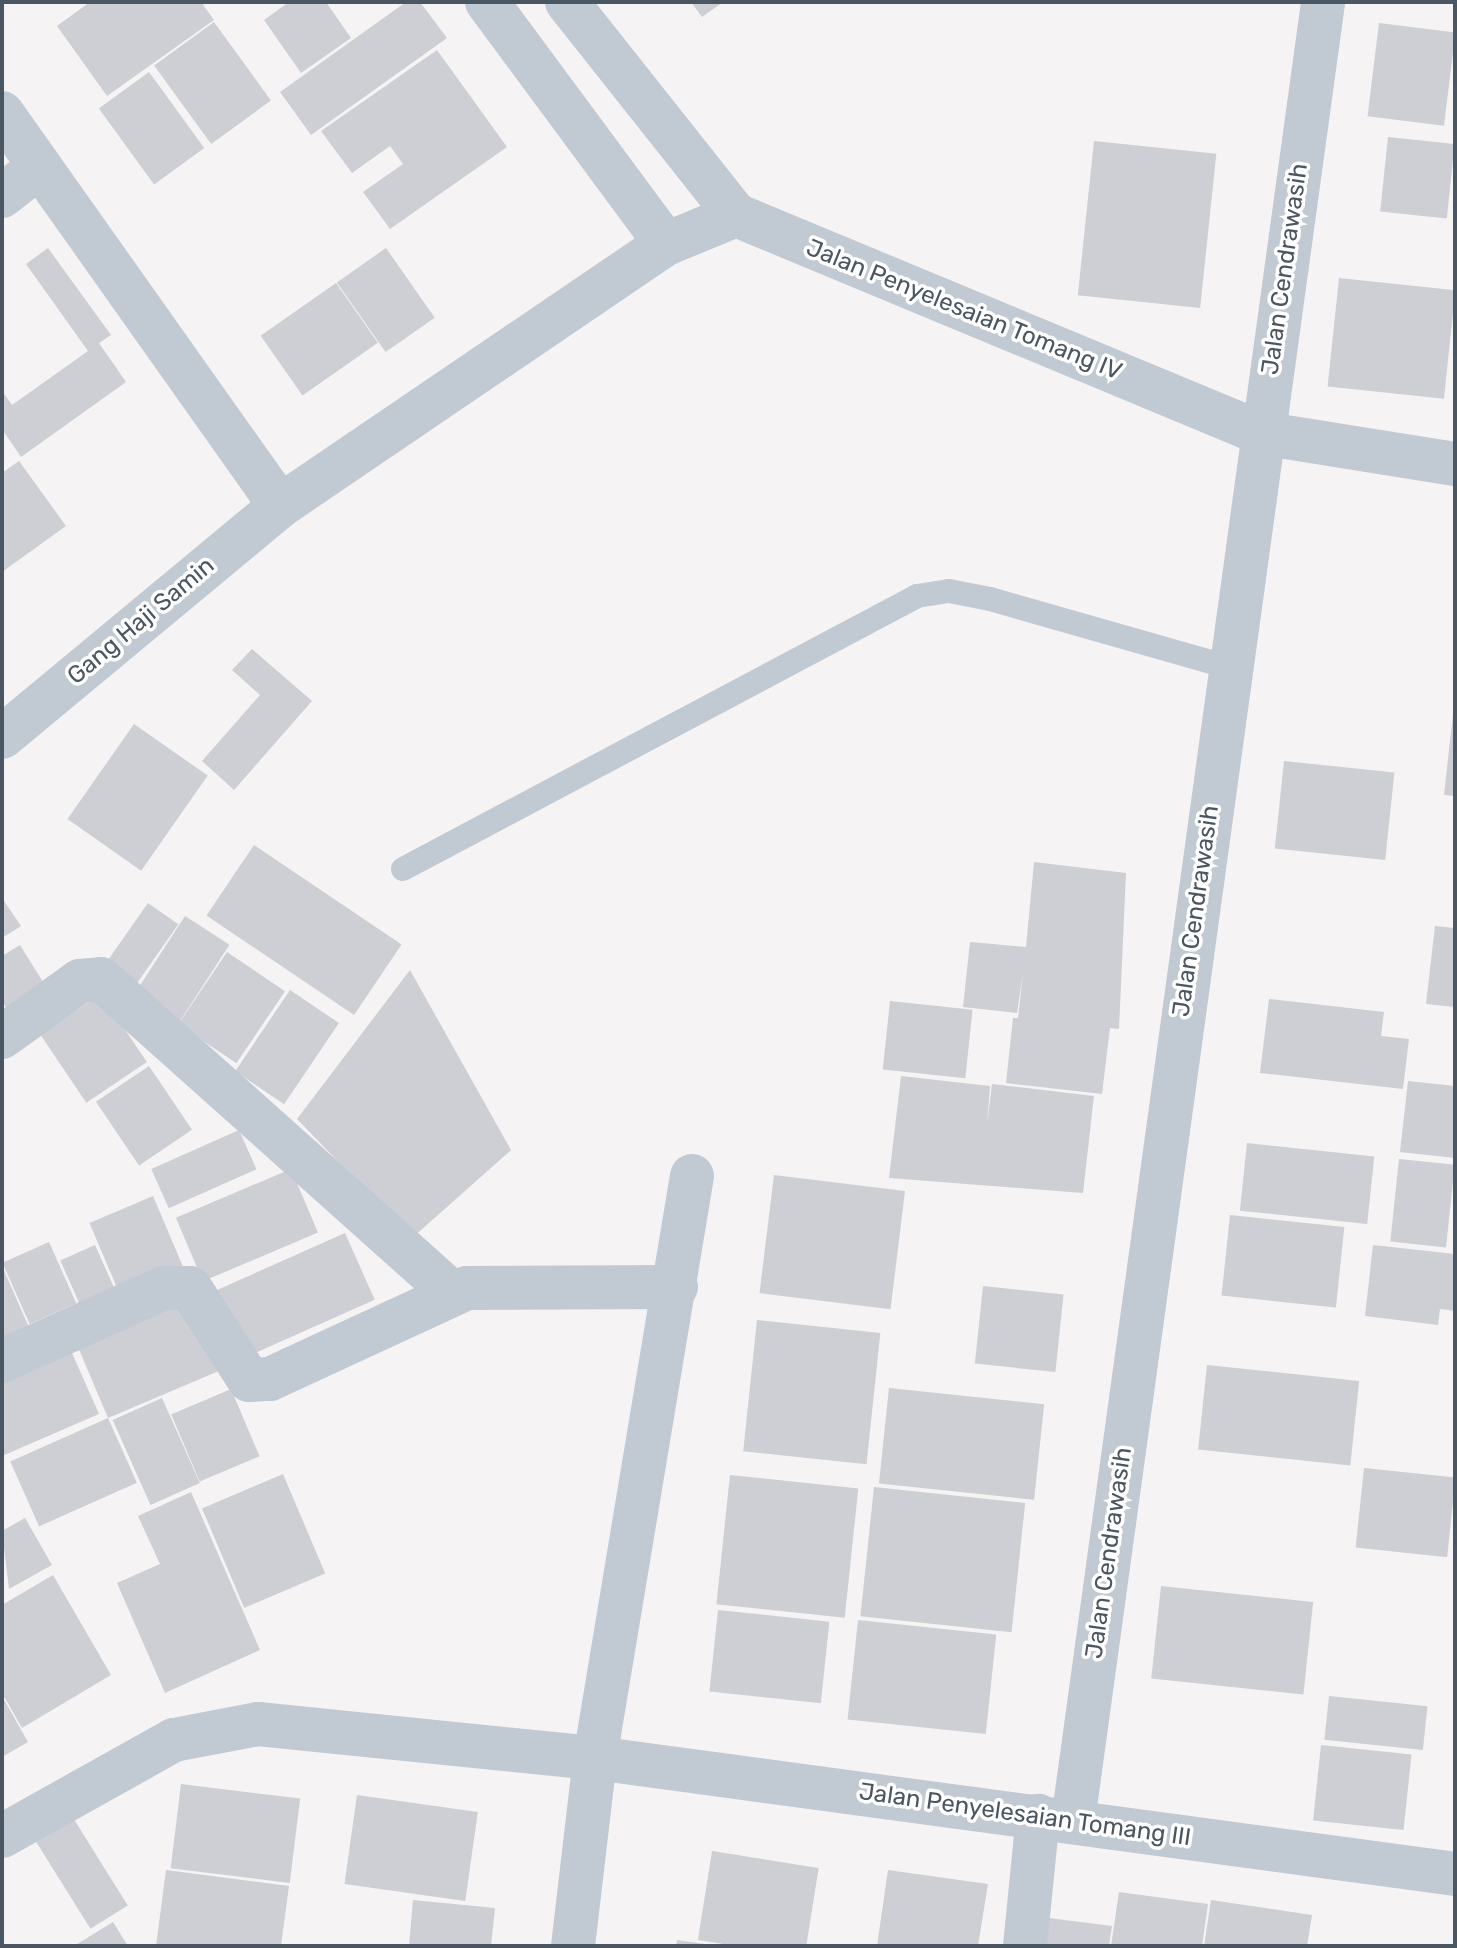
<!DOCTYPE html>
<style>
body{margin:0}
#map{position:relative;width:1457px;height:1948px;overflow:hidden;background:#f5f3f3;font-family:Rubik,sans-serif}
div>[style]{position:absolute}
.building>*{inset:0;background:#cdcfd5;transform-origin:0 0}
.service>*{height:24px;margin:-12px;padding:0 12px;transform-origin:12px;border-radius:12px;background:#c1cad2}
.minor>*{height:44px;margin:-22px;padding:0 22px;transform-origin:22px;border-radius:22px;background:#c1cad2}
span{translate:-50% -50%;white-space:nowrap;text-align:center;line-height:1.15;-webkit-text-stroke:7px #fff;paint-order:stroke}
.street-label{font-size:24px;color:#4a5661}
.frame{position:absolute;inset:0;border:4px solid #4a5661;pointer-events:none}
</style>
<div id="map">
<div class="building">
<div style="clip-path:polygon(90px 2px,201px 2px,214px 20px,107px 96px,57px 26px)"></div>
<div style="clip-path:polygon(289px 2px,326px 2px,351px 38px,301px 73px,264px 20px)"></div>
<div style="clip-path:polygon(406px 2px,420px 2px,447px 38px,311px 135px,280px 92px)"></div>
<div style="clip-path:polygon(691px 2px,723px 2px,702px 17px)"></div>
<div style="left:214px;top:22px;width:97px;height:74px;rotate:54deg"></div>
<div style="left:1379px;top:23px;width:77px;height:94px;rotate:7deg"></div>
<div style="clip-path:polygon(437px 50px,507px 147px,390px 229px,363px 192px,403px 164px,390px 146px,352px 173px,321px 131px)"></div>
<div style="left:149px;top:72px;width:94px;height:62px;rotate:54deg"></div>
<div style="left:1388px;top:137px;width:67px;height:75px;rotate:6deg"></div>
<div style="left:1094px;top:141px;width:123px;height:155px;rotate:6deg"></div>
<div style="clip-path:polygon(48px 248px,111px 335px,99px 343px,126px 382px,21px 457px,2px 429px,2px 391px,12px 405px,88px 351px,26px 264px)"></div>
<div style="left:386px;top:248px;width:85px;height:60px;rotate:55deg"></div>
<div style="left:1339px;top:278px;width:117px;height:109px;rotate:6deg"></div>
<div style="left:336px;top:283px;width:73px;height:92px;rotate:55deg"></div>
<div style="clip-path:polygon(19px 461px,66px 526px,2px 572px,2px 473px)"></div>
<div style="clip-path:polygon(252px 649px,312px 701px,234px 790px,202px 761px,260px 695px,232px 670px)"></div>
<div style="clip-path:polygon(1453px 714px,1455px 714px,1455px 796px,1444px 795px)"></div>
<div style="left:134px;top:724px;width:90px;height:116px;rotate:35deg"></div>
<div style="left:1284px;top:761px;width:111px;height:88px;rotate:6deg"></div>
<div style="left:254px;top:845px;width:178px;height:85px;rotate:34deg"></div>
<div style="clip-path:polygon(1034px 862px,1126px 873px,1119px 1029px,1110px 1028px,1102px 1094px,1006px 1083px,1013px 1018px,1018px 1018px,1023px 973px,1017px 1013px,963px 1007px,970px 942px,1026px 947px)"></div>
<div style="clip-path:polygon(2px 898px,21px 926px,2px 938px)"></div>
<div style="left:148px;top:903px;width:37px;height:80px;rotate:35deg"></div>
<div style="left:185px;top:916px;width:53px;height:92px;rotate:33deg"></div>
<div style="clip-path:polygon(1435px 926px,1455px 928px,1455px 1007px,1426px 1004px)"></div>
<div style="clip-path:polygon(20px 945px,51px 995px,14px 1020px,2px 1001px,2px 956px)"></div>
<div style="left:227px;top:952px;width:70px;height:87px;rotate:34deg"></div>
<div style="clip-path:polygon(410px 970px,511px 1150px,412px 1238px,297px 1119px)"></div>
<div style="left:290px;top:990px;width:59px;height:98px;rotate:34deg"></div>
<div style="left:101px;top:994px;width:82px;height:73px;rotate:56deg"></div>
<div style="clip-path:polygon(1269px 999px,1384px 1012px,1381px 1036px,1409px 1039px,1403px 1089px,1260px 1073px)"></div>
<div style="left:890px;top:1001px;width:83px;height:69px;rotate:6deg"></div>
<div style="left:149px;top:1066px;width:77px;height:64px;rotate:56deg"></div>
<div style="clip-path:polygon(901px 1076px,990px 1086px,987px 1124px,992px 1084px,1094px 1096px,1083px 1193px,889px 1178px)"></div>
<div style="clip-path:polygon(1408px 1081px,1455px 1086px,1455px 1158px,1400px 1152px)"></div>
<div style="left:239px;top:1130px;width:43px;height:96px;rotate:66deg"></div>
<div style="left:1247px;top:1143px;width:128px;height:68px;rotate:6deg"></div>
<div style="left:1399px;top:1159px;width:56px;height:83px;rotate:6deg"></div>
<div style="left:291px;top:1169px;width:69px;height:125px;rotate:67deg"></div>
<div style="left:774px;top:1175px;width:132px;height:119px;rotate:7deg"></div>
<div style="left:153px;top:1196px;width:81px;height:69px;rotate:67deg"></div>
<div style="left:1230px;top:1215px;width:115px;height:81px;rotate:6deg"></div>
<div style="left:345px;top:1233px;width:73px;height:150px;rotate:66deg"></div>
<div style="left:49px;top:1242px;width:67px;height:51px;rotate:66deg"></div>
<div style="left:95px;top:1245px;width:55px;height:38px;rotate:66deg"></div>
<div style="clip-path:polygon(1373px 1245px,1455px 1254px,1455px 1311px,1440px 1309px,1438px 1325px,1365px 1316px)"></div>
<div style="clip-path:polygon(2px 1266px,35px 1341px,2px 1356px)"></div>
<div style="left:983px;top:1286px;width:81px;height:78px;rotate:6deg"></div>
<div style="left:186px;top:1297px;width:81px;height:119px;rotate:67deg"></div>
<div style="left:757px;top:1320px;width:124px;height:132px;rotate:6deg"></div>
<div style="clip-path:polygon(68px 1344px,99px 1414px,2px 1456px,2px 1373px)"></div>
<div style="left:1207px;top:1365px;width:153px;height:85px;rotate:6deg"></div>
<div style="left:889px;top:1388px;width:156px;height:96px;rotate:6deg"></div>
<div style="left:231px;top:1389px;width:73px;height:65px;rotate:67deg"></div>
<div style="left:162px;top:1398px;width:93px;height:54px;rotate:66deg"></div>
<div style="left:108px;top:1418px;width:71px;height:107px;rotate:66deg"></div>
<div style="left:1364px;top:1468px;width:92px;height:80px;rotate:6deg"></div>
<div style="left:283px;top:1474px;width:108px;height:88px;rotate:67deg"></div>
<div style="left:730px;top:1475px;width:129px;height:130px;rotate:6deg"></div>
<div style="left:874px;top:1487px;width:152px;height:130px;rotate:6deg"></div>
<div style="clip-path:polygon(191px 1492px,260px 1650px,165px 1693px,117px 1583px,160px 1564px,138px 1516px)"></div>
<div style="clip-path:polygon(25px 1518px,52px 1565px,9px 1589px,2px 1531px)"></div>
<div style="clip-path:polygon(53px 1575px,111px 1675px,22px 1728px,2px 1693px,2px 1605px)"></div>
<div style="left:1161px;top:1586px;width:153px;height:93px;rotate:6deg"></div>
<div style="left:718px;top:1610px;width:112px;height:82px;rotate:6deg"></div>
<div style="left:858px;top:1620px;width:139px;height:100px;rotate:6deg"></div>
<div style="clip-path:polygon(2px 1696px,28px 1742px,2px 1757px)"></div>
<div style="left:1329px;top:1696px;width:99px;height:44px;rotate:6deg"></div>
<div style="left:1321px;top:1745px;width:91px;height:76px;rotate:6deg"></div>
<div style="left:181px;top:1784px;width:120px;height:85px;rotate:7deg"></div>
<div style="left:357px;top:1795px;width:122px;height:90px;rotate:8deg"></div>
<div style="left:70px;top:1813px;width:109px;height:44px;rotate:58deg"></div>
<div style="left:712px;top:1851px;width:108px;height:90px;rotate:9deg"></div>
<div style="clip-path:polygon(166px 1870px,289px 1886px,281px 1946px,156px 1946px)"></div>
<div style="clip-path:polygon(888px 1870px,988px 1884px,978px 1946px,877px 1946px)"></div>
<div style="clip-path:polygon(1119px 1892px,1208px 1904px,1202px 1946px,1111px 1946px)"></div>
<div style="clip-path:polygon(413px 1900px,495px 1908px,491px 1946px,409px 1946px)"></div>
<div style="clip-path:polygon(1211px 1900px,1312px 1915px,1307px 1946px,1204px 1946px)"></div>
<div style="clip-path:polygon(1049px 1918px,1112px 1926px,1109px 1946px,1045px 1946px)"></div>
<div style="clip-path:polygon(113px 1922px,128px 1946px,74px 1946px)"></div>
<div style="clip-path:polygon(677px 1940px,705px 1944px,705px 1946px,676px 1946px)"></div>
</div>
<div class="service">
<div style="left:403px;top:869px;width:582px;rotate:-27.97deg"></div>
<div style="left:917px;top:596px;width:32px;rotate:-9deg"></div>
<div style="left:949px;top:591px;width:42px;rotate:11deg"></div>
<div style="left:990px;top:599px;width:248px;rotate:15.9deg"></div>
</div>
<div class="minor">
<div style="left:487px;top:2px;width:301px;rotate:53.5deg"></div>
<div style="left:567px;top:2px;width:272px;rotate:51.6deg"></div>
<div style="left:736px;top:215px;width:568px;rotate:22.55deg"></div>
<div style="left:1261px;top:433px;width:196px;rotate:9.1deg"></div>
<div style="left:2px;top:113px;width:481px;rotate:54.7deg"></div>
<div style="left:2px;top:196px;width:48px;rotate:-38.3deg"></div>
<div style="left:2px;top:737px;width:361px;rotate:-39.7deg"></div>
<div style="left:280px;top:506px;width:467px;rotate:-34.2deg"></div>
<div style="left:666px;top:244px;width:76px;rotate:-22.5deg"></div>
<div style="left:2px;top:1037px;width:96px;rotate:-35.7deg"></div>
<div style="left:80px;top:981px;width:21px;rotate:-5deg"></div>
<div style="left:101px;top:979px;width:472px;rotate:41.8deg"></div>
<div style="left:2px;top:1361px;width:178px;rotate:-24.3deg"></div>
<div style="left:164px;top:1288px;width:26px"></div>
<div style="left:190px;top:1288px;width:109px;rotate:57.3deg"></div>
<div style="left:249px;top:1380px;width:21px;rotate:-3deg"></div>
<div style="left:270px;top:1379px;width:217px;rotate:-24.8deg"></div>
<div style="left:467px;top:1288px;width:209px;rotate:-0.3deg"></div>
<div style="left:1073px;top:1821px;width:1836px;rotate:-82.17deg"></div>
<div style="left:2px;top:1836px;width:197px;rotate:-29.2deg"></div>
<div style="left:174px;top:1740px;width:86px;rotate:-10.8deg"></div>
<div style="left:258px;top:1724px;width:339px;rotate:5.8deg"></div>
<div style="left:595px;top:1758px;width:868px;rotate:7.68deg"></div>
<div style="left:573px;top:1946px;width:189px;rotate:-83.3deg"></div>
<div style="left:595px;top:1758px;width:590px;rotate:-80.54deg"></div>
<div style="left:1025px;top:1946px;width:131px;rotate:-84.3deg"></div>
</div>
<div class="street-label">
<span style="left:1285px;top:269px;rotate:-82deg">Jalan Cendrawasih</span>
<span style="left:964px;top:310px;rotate:22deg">Jalan Penyelesaian Tomang IV</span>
<span style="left:141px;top:621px;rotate:-40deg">Gang Haji Samin</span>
<span style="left:1196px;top:911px;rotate:-82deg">Jalan Cendrawasih</span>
<span style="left:1109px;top:1553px;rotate:-82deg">Jalan Cendrawasih</span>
<span style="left:1025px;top:1815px;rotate:8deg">Jalan Penyelesaian Tomang III</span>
</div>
<div class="frame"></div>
</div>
